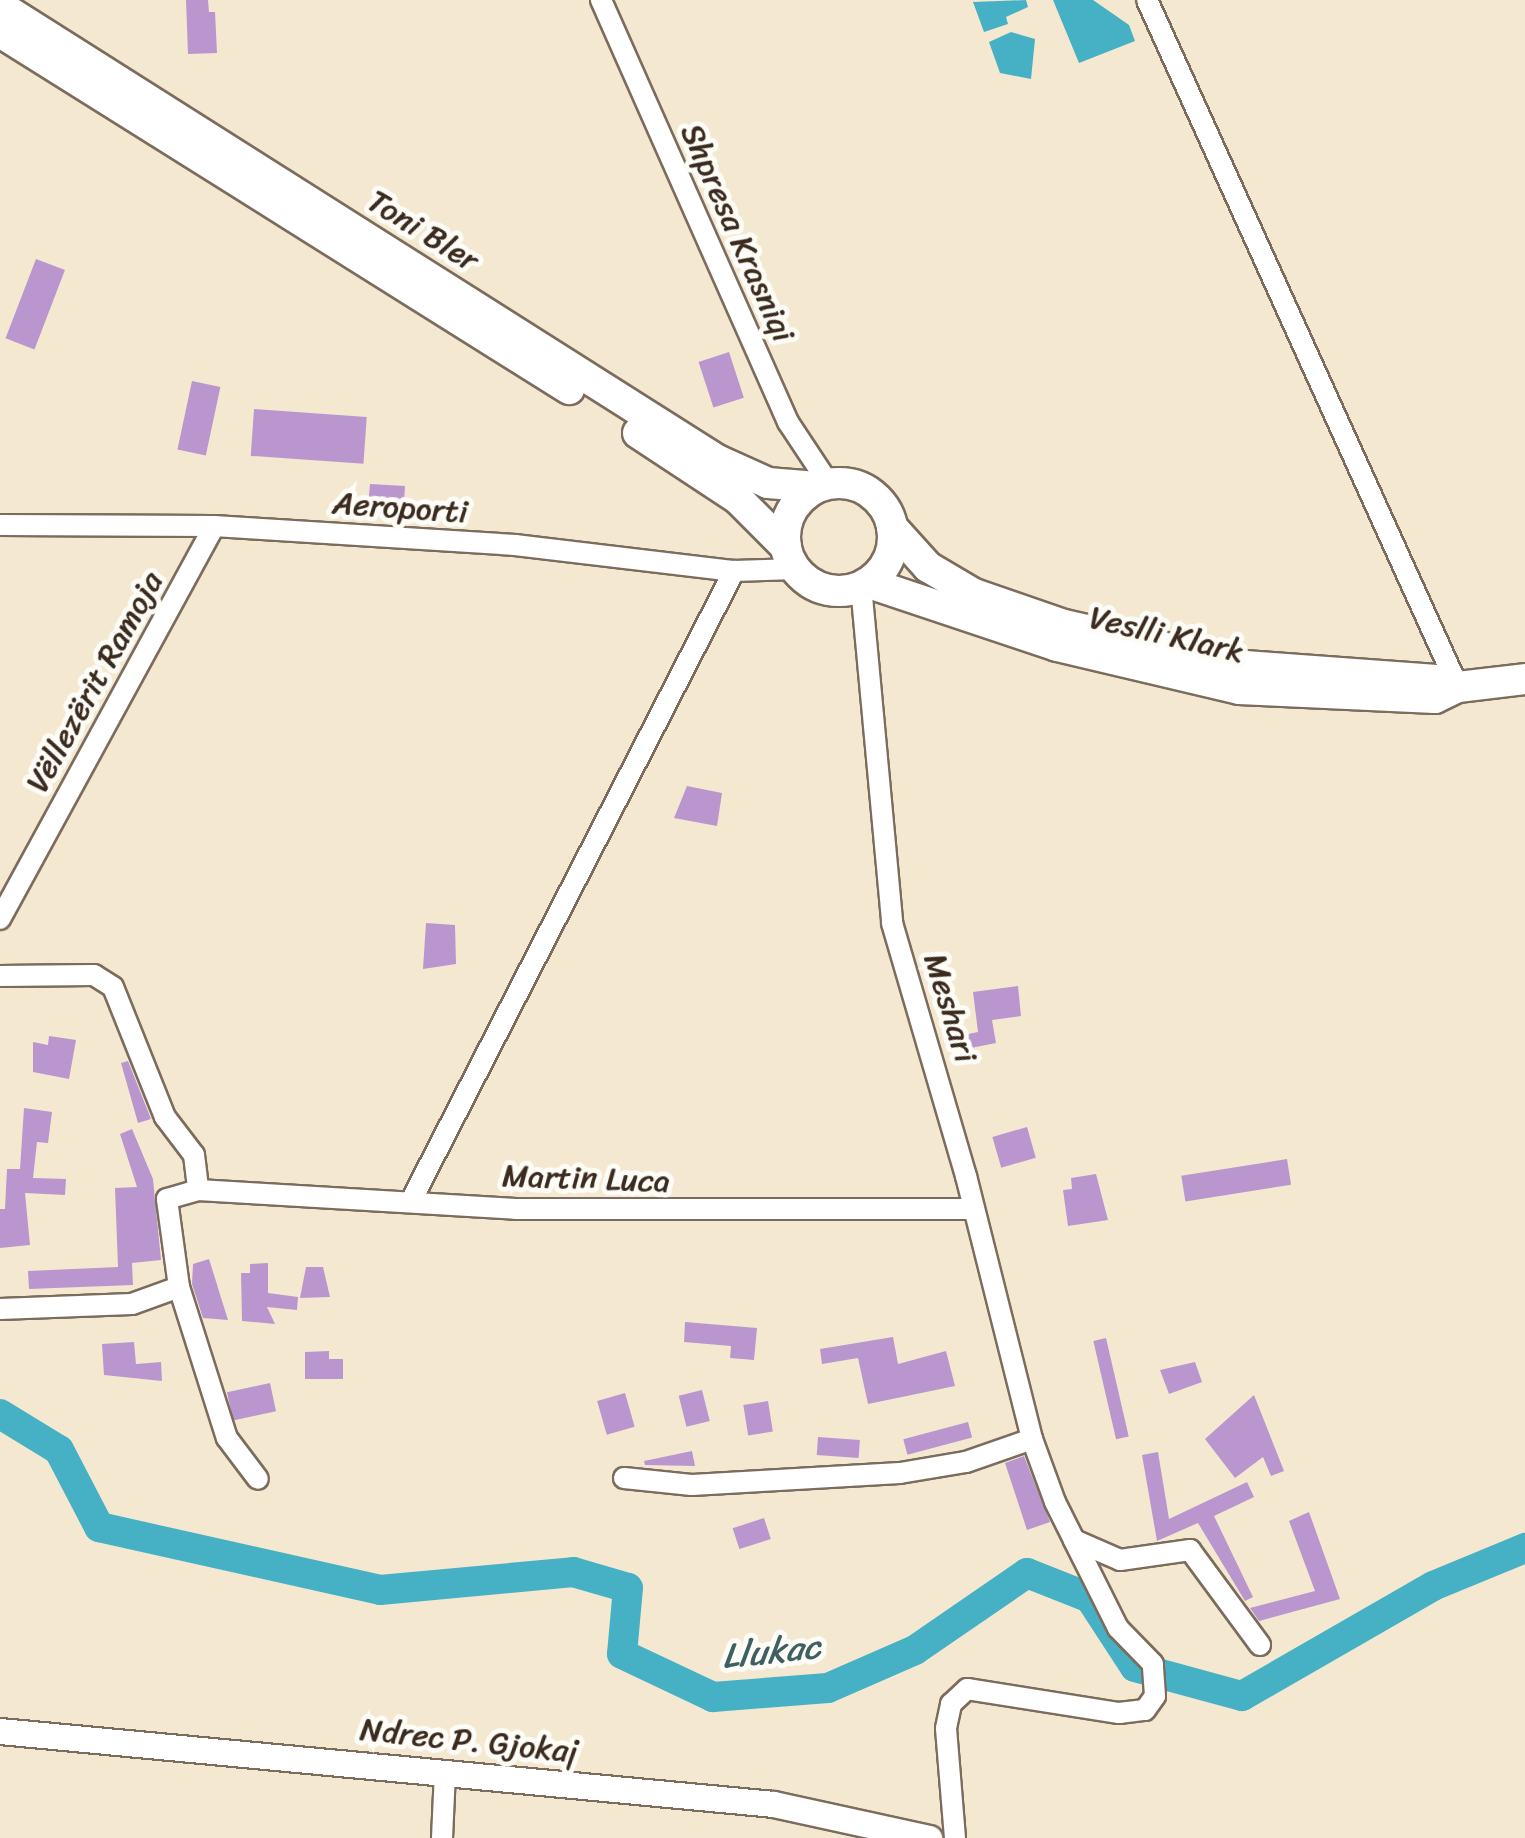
<!DOCTYPE html>
<meta charset="utf-8">
<style>
body{margin:0}
#map{position:relative;width:1525px;height:1838px;overflow:hidden;background:#f4e8d1;font-family:Sriracha,sans-serif}
div>[style]{position:absolute}
.water>*{inset:0;background:#46b1c4}
.river>*{height:30px;margin:-15px;padding:0 15px;transform-origin:15px;border-radius:15px;background:#46b1c4}
.building>*{inset:0;background:#b997ce;transform-origin:0 0}
.roads{filter:drop-shadow(2px 0 #7c6c5d) drop-shadow(-2px 0 #7c6c5d) drop-shadow(0 2px #7c6c5d) drop-shadow(0 -2px #7c6c5d)}
.minor>*{height:20px;margin:-10px;padding:0 10px;transform-origin:10px;border-radius:10px;background:#fff}
.tertiary>*{height:25px;margin:-12.5px;padding:0 12.5px;transform-origin:12.5px;border-radius:12.5px;background:#fff}
.primary>*{height:30px;margin:-15px;padding:0 15px;transform-origin:15px;border-radius:15px;background:#fff}
.primary>.ring{margin:-15px;padding:0;box-sizing:content-box;background:none;border:30px solid #fff;border-radius:50%}
span{translate:-50% -50%;white-space:nowrap;text-align:center;line-height:1.15;-webkit-text-stroke:10px #fdfcf7;paint-order:stroke}
.street-label{font-size:32px;color:#3b2a1e}
.water-label{font-size:35px;color:#3f6060;font-style:italic}
</style>
<div id="map">
<div class="water">
<div style="clip-path:polygon(1026px 0,1028px 7px,1006px 17px,1008px 24px,984px 32px,973px 2px)"></div>
<div style="clip-path:polygon(1053px 0,1093px 0,1129px 25px,1135px 41px,1079px 63px)"></div>
<div style="clip-path:polygon(1011px 32px,1035px 39px,1031px 79px,1000px 73px,989px 42px)"></div>
</div>
<div class="river">
<div style="left:0;top:1414px;width:69px;rotate:31.4deg"></div>
<div style="left:59px;top:1450px;width:87px;rotate:62.5deg"></div>
<div style="left:99px;top:1527px;width:288px;rotate:12.6deg"></div>
<div style="left:380px;top:1590px;width:194px;rotate:-5.3deg"></div>
<div style="left:573px;top:1572px;width:57px;rotate:16.2deg"></div>
<div style="left:628px;top:1588px;width:66px;rotate:95.2deg"></div>
<div style="left:622px;top:1654px;width:101px;rotate:25.3deg"></div>
<div style="left:713px;top:1697px;width:115px;rotate:-4.5deg"></div>
<div style="left:828px;top:1688px;width:95px;rotate:-23.6deg"></div>
<div style="left:915px;top:1650px;width:136px;rotate:-34.5deg"></div>
<div style="left:1027px;top:1573px;width:68px;rotate:21.6deg"></div>
<div style="left:1090px;top:1598px;width:82px;rotate:56.9deg"></div>
<div style="left:1135px;top:1667px;width:111px;rotate:15.2deg"></div>
<div style="left:1242px;top:1696px;width:220px;rotate:-29.9deg"></div>
<div style="left:1433px;top:1586px;width:100px;rotate:-22.4deg"></div>
</div>
<div class="building">
<div style="clip-path:polygon(186px 0,208px 0,209px 12px,215px 12px,217px 53px,188px 54px)"></div>
<div style="left:36px;top:259px;width:31px;height:85px;rotate:21deg"></div>
<div style="left:729px;top:352px;width:48px;height:32px;rotate:72deg"></div>
<div style="left:192px;top:381px;width:29px;height:70px;rotate:12deg"></div>
<div style="left:254px;top:409px;width:113px;height:47px;rotate:4deg"></div>
<div style="clip-path:polygon(370px 484px,405px 486px,403px 518px,379px 516px,380px 506px,368px 505px)"></div>
<div style="clip-path:polygon(687px 786px,722px 793px,717px 826px,674px 818px)"></div>
<div style="clip-path:polygon(426px 923px,455px 925px,456px 964px,423px 969px)"></div>
<div style="clip-path:polygon(1018px 986px,1021px 1016px,992px 1020px,996px 1043px,951px 1052px,949px 1038px,978px 1032px,973px 992px)"></div>
<div style="clip-path:polygon(49px 1036px,76px 1040px,69px 1079px,33px 1072px,33px 1042px,48px 1045px)"></div>
<div style="clip-path:polygon(128px 1061px,151px 1119px,138px 1123px,121px 1063px)"></div>
<div style="clip-path:polygon(24px 1108px,52px 1112px,48px 1143px,37px 1142px,33px 1178px,66px 1179px,65px 1195px,25px 1193px,30px 1245px,0 1248px,0 1209px,5px 1209px,7px 1169px,20px 1169px)"></div>
<div style="left:1027px;top:1127px;width:32px;height:36px;rotate:74deg"></div>
<div style="clip-path:polygon(132px 1129px,153px 1179px,161px 1260px,132px 1263px,133px 1285px,29px 1289px,28px 1271px,118px 1267px,115px 1188px,137px 1187px,120px 1134px)"></div>
<div style="left:1287px;top:1159px;width:26px;height:107px;rotate:81deg"></div>
<div style="clip-path:polygon(1096px 1174px,1108px 1220px,1068px 1226px,1063px 1190px,1072px 1189px,1071px 1178px)"></div>
<div style="clip-path:polygon(209px 1259px,228px 1320px,203px 1318px,192px 1284px,193px 1264px)"></div>
<div style="clip-path:polygon(268px 1263px,268px 1293px,298px 1297px,297px 1310px,267px 1307px,275px 1324px,242px 1321px,241px 1273px,250px 1273px,250px 1264px)"></div>
<div style="clip-path:polygon(306px 1267px,323px 1267px,330px 1297px,300px 1298px)"></div>
<div style="clip-path:polygon(685px 1322px,757px 1328px,754px 1360px,730px 1358px,731px 1346px,684px 1342px)"></div>
<div style="clip-path:polygon(893px 1337px,898px 1364px,946px 1351px,955px 1386px,868px 1404px,858px 1358px,822px 1364px,820px 1349px)"></div>
<div style="left:1106px;top:1338px;width:101px;height:13px;rotate:77deg"></div>
<div style="clip-path:polygon(134px 1342px,136px 1364px,161px 1362px,162px 1381px,104px 1375px,102px 1344px)"></div>
<div style="clip-path:polygon(329px 1351px,329px 1359px,343px 1359px,343px 1379px,305px 1379px,305px 1352px)"></div>
<div style="clip-path:polygon(1195px 1362px,1202px 1382px,1169px 1394px,1160px 1370px)"></div>
<div style="left:270px;top:1383px;width:29px;height:44px;rotate:78deg"></div>
<div style="left:702px;top:1390px;width:32px;height:24px;rotate:76deg"></div>
<div style="left:625px;top:1393px;width:35px;height:29px;rotate:74deg"></div>
<div style="clip-path:polygon(1254px 1395px,1284px 1471px,1271px 1476px,1263px 1457px,1235px 1478px,1205px 1439px)"></div>
<div style="left:768px;top:1401px;width:31px;height:25px;rotate:81deg"></div>
<div style="left:968px;top:1422px;width:16px;height:67px;rotate:75deg"></div>
<div style="left:818px;top:1437px;width:42px;height:18px;rotate:4deg"></div>
<div style="clip-path:polygon(692px 1451px,695px 1466px,645px 1465px,644px 1461px)"></div>
<div style="clip-path:polygon(1158px 1452px,1169px 1519px,1247px 1482px,1254px 1497px,1214px 1516px,1253px 1597px,1245px 1601px,1198px 1523px,1157px 1541px,1142px 1455px)"></div>
<div style="clip-path:polygon(1024px 1456px,1050px 1522px,1027px 1530px,1005px 1463px)"></div>
<div style="clip-path:polygon(1309px 1512px,1340px 1599px,1259px 1621px,1250px 1608px,1315px 1591px,1289px 1521px)"></div>
<div style="left:764px;top:1518px;width:22px;height:33px;rotate:72deg"></div>
</div>
<div class="roads">
<div class="minor">
<div style="left:601px;top:0;width:462px;rotate:66.1deg"></div>
<div style="left:788px;top:422px;width:74px;rotate:56.5deg"></div>
<div style="left:1147px;top:0;width:754px;rotate:65.64deg"></div>
<div style="left:0;top:525px;width:214px;rotate:0.3deg"></div>
<div style="left:214px;top:526px;width:302px;rotate:3.6deg"></div>
<div style="left:515px;top:545px;width:221px;rotate:6.8deg"></div>
<div style="left:734px;top:571px;width:62px;rotate:-1.8deg"></div>
<div style="left:861px;top:586px;width:338px;rotate:84.7deg"></div>
<div style="left:892px;top:923px;width:264px;rotate:73.7deg"></div>
<div style="left:966px;top:1176px;width:271px;rotate:75.9deg"></div>
<div style="left:1032px;top:1439px;width:67px;rotate:69.9deg"></div>
<div style="left:1055px;top:1502px;width:42px;rotate:63.4deg"></div>
<div style="left:1074px;top:1540px;width:50px;rotate:23.5deg"></div>
<div style="left:1120px;top:1560px;width:71px;rotate:-8.1deg"></div>
<div style="left:1190px;top:1550px;width:118px;rotate:53.6deg"></div>
<div style="left:0;top:919px;width:447px;rotate:-61.4deg"></div>
<div style="left:0;top:976px;width:94px;rotate:-0.6deg"></div>
<div style="left:94px;top:975px;width:22px;rotate:32deg"></div>
<div style="left:113px;top:987px;width:140px;rotate:68.2deg"></div>
<div style="left:165px;top:1117px;width:48px;rotate:52.7deg"></div>
<div style="left:194px;top:1155px;width:35px;rotate:83deg"></div>
<div style="left:198px;top:1190px;width:318px;rotate:3.4deg"></div>
<div style="left:515px;top:1209px;width:457px"></div>
<div style="left:412px;top:1199px;width:706px;rotate:-62.85deg"></div>
<div style="left:179px;top:1287px;width:158px;rotate:72.4deg"></div>
<div style="left:227px;top:1438px;width:51px;rotate:52.9deg"></div>
<div style="left:0;top:1309px;width:132px;rotate:-2.2deg"></div>
<div style="left:132px;top:1304px;width:50px;rotate:-19.9deg"></div>
<div style="left:179px;top:1287px;width:89px;rotate:-97.8deg"></div>
<div style="left:167px;top:1199px;width:32px;rotate:-16deg"></div>
<div style="left:624px;top:1478px;width:68px;rotate:5.9deg"></div>
<div style="left:692px;top:1485px;width:208px;rotate:-3.3deg"></div>
<div style="left:900px;top:1473px;width:67px;rotate:-9.5deg"></div>
<div style="left:966px;top:1462px;width:70px;rotate:-19.2deg"></div>
<div style="left:442px;top:1838px;width:67px;rotate:-87.4deg"></div>
<div style="left:955px;top:1838px;width:110px;rotate:-94.7deg"></div>
<div style="left:946px;top:1728px;width:25px;rotate:-78deg"></div>
<div style="left:951px;top:1704px;width:22px;rotate:-43deg"></div>
<div style="left:967px;top:1689px;width:154px;rotate:9deg"></div>
<div style="left:1119px;top:1713px;width:26px;rotate:-7deg"></div>
<div style="left:1145px;top:1710px;width:17px;rotate:-54deg"></div>
<div style="left:1155px;top:1696px;width:32px;rotate:-94deg"></div>
<div style="left:1153px;top:1664px;width:50px;rotate:-134.2deg"></div>
<div style="left:1118px;top:1628px;width:98px;rotate:-116.6deg"></div>
</div>
<div class="tertiary">
<div style="left:0;top:1731px;width:776px;rotate:5.39deg"></div>
<div style="left:773px;top:1804px;width:160px;rotate:12.3deg"></div>
</div>
<div class="primary">
<div style="left:0;top:6px;width:849px;rotate:32.34deg"></div>
<div style="left:717px;top:460px;width:56px;rotate:24.3deg"></div>
<div style="left:768px;top:483px;width:49px;rotate:4.7deg"></div>
<div style="left:0;top:32px;width:672px;rotate:32.1deg"></div>
<div style="left:638px;top:433px;width:120px;rotate:33.4deg"></div>
<div style="left:738px;top:499px;width:68px;rotate:45deg"></div>
<div class="ring" style="left:785px;top:483px;width:78px;height:78px"></div>
<div style="left:892px;top:527px;width:54px;rotate:48deg"></div>
<div style="left:928px;top:567px;width:53px;rotate:30.4deg"></div>
<div style="left:974px;top:594px;width:95px;rotate:19deg"></div>
<div style="left:1064px;top:625px;width:186px;rotate:12.8deg"></div>
<div style="left:1245px;top:666px;width:192px;rotate:4.2deg"></div>
<div style="left:869px;top:583px;width:198px;rotate:18.5deg"></div>
<div style="left:1057px;top:646px;width:187px;rotate:13.3deg"></div>
<div style="left:1239px;top:689px;width:196px;rotate:2.6deg"></div>
<div style="left:1435px;top:698px;width:25px;rotate:-26deg"></div>
<div style="left:1458px;top:687px;width:67px;rotate:-6.8deg"></div>
</div>
</div>
<div class="street-label">
<span style="left:423px;top:231px;rotate:32deg">Toni Bler</span>
<span style="left:737px;top:233px;rotate:66deg">Shpresa Krasniqi</span>
<span style="left:400px;top:508px;rotate:4deg">Aeroporti</span>
<span style="left:1167px;top:635px;rotate:13deg">Veslli Klark</span>
<span style="left:95px;top:682px;rotate:-61deg">Vëllezërit Ramoja</span>
<span style="left:950px;top:1008px;rotate:73deg">Meshari</span>
<span style="left:586px;top:1179px;rotate:2deg">Martin Luca</span>
<span style="left:469px;top:1741px;rotate:6deg">Ndrec P. Gjokaj</span>
</div>
<div class="water-label">
<span style="left:771px;top:1651px;rotate:-6deg">Llukac</span>
</div>
</div>
